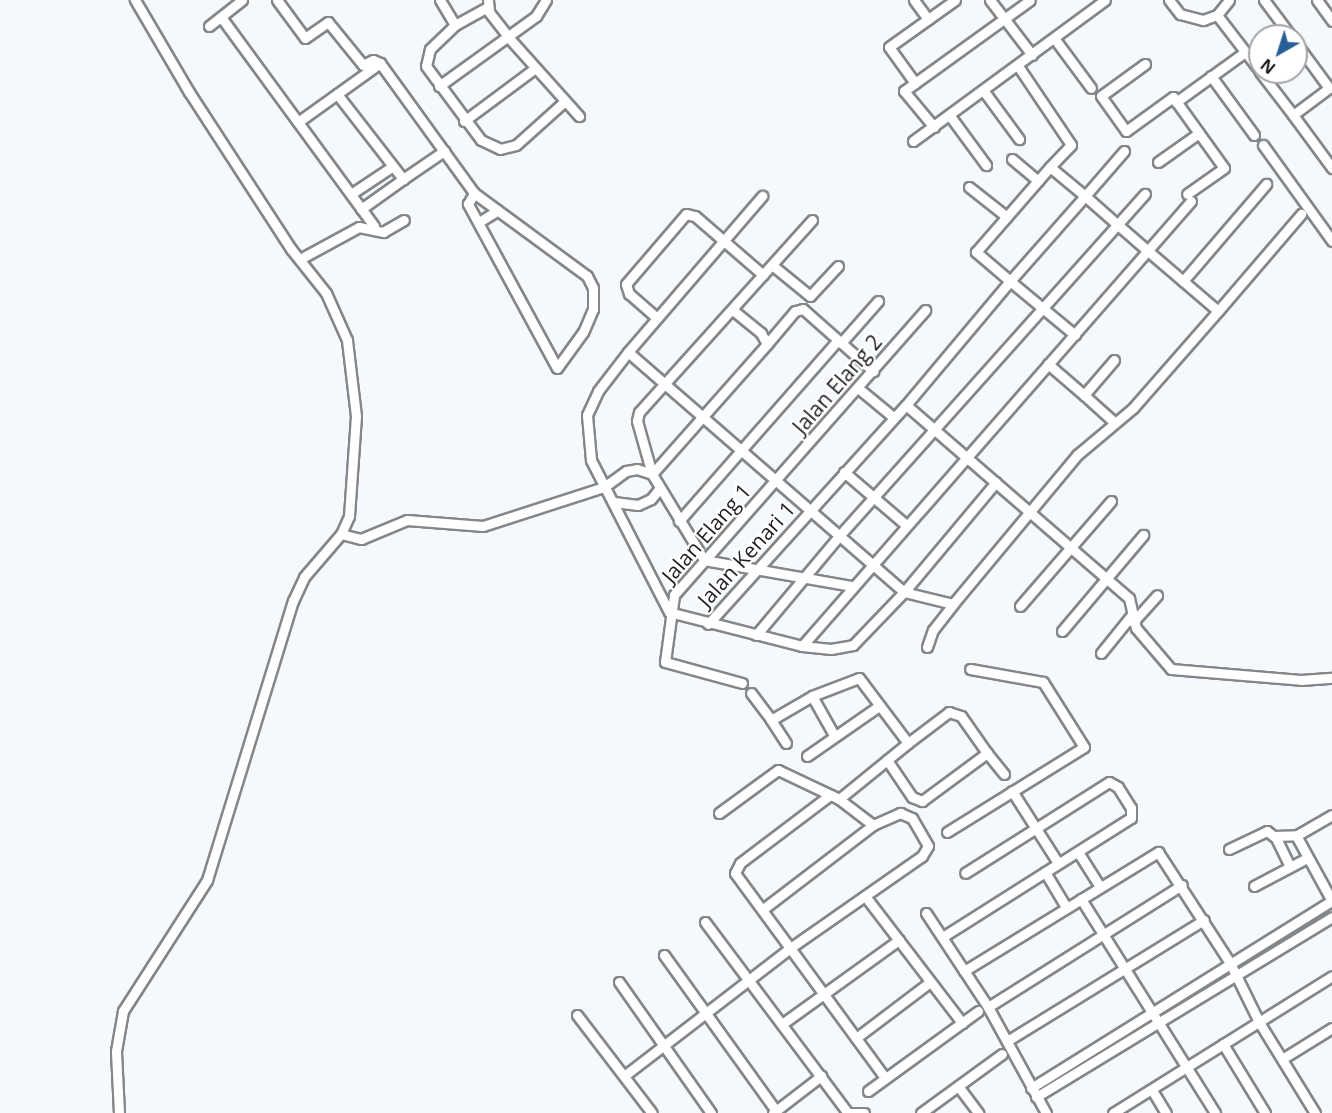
<!DOCTYPE html>
<style>
body{margin:0}
#map{position:relative;width:1332px;height:1113px;overflow:hidden;background:#f5f9fd;font-family:"Open Sans",sans-serif}
div>[style]{position:absolute}
.roads{filter:drop-shadow(2px 0 #83878a) drop-shadow(-2px 0 #83878a) drop-shadow(0 2px #83878a) drop-shadow(0 -2px #83878a)}
.street>*{height:9px;margin:-4.5px;padding:0 4.5px;transform-origin:4.5px;border-radius:4.5px;background:#fff}
span{translate:-50% -50%;white-space:nowrap;text-align:center;line-height:1.15;-webkit-text-stroke:4.5px #fff;paint-order:stroke}
.street-label{font-size:21px;color:#1d1e1f}
.north{position:absolute;left:1248px;top:24px;width:60px;height:60px;box-sizing:border-box;background:#fff;border:2px solid #a5a5a5;border-radius:50%;rotate:219deg;font-size:16px;font-weight:700;line-height:24px;text-align:center;color:#1d1e1f}
.north::after{content:'';display:block;margin:auto;width:21px;height:27px;background:#295f97;clip-path:polygon(50% 0,100% 100%,50% 72%,0 100%)}
</style>
<div id="map">
<div class="roads">
<div class="street">
<div style="left:277px;top:0;width:47px;rotate:53.6deg"></div>
<div style="left:305px;top:38px;width:28px;rotate:-35deg"></div>
<div style="left:328px;top:22px;width:55px;rotate:50.9deg"></div>
<div style="left:363px;top:65px;width:11px;rotate:-27deg"></div>
<div style="left:373px;top:60px;width:8px;rotate:23deg"></div>
<div style="left:380px;top:63px;width:160px;rotate:54.1deg"></div>
<div style="left:474px;top:193px;width:140px;rotate:36.3deg"></div>
<div style="left:587px;top:276px;width:13px;rotate:63deg"></div>
<div style="left:593px;top:288px;width:21px;rotate:90deg"></div>
<div style="left:593px;top:309px;width:25px;rotate:113deg"></div>
<div style="left:583px;top:332px;width:44px;rotate:125.8deg"></div>
<div style="left:557px;top:368px;width:187px;rotate:-118.5deg"></div>
<div style="left:468px;top:204px;width:13px;rotate:-61deg"></div>
<div style="left:440px;top:0;width:29px;rotate:59deg"></div>
<div style="left:455px;top:25px;width:35px;rotate:136deg"></div>
<div style="left:430px;top:49px;width:17px;rotate:103deg"></div>
<div style="left:426px;top:66px;width:92px;rotate:53.4deg"></div>
<div style="left:481px;top:140px;width:21px;rotate:25deg"></div>
<div style="left:500px;top:149px;width:16px;rotate:-14deg"></div>
<div style="left:516px;top:145px;width:64px;rotate:-41.9deg"></div>
<div style="left:488px;top:0;width:12px;rotate:85deg"></div>
<div style="left:489px;top:12px;width:33px;rotate:52deg"></div>
<div style="left:509px;top:38px;width:105px;rotate:48.1deg"></div>
<div style="left:914px;top:0;width:24px;rotate:54deg"></div>
<div style="left:990px;top:0;width:69px;rotate:52.6deg"></div>
<div style="left:1169px;top:0;width:18px;rotate:52deg"></div>
<div style="left:1180px;top:14px;width:24px;rotate:15deg"></div>
<div style="left:1203px;top:20px;width:15px;rotate:-20deg"></div>
<div style="left:1217px;top:15px;width:19px;rotate:-51deg"></div>
<div style="left:1264px;top:0;width:45px;rotate:53.1deg"></div>
<div style="left:1317px;top:0;width:26px;rotate:54deg"></div>
<div style="left:1217px;top:15px;width:71px;rotate:52.5deg"></div>
<div style="left:221px;top:17px;width:259px;rotate:53.8deg"></div>
<div style="left:455px;top:25px;width:37px;rotate:-29deg"></div>
<div style="left:209px;top:26px;width:42px;rotate:-38.2deg"></div>
<div style="left:1054px;top:38px;width:62px;rotate:53.5deg"></div>
<div style="left:1145px;top:64px;width:54px;rotate:144deg"></div>
<div style="left:1101px;top:96px;width:43px;rotate:54.5deg"></div>
<div style="left:1126px;top:131px;width:58px;rotate:-35.9deg"></div>
<div style="left:1173px;top:97px;width:87px;rotate:54.3deg"></div>
<div style="left:1224px;top:168px;width:45px;rotate:144.9deg"></div>
<div style="left:1018px;top:66px;width:95px;rotate:56.1deg"></div>
<div style="left:1071px;top:145px;width:30px;rotate:134deg"></div>
<div style="left:1260px;top:72px;width:54px;rotate:52.5deg"></div>
<div style="left:1293px;top:115px;width:45px;rotate:-36.9deg"></div>
<div style="left:1329px;top:88px;width:56px;rotate:-126.3deg"></div>
<div style="left:1211px;top:76px;width:73px;rotate:53.9deg"></div>
<div style="left:915px;top:83px;width:44px;rotate:-125.8deg"></div>
<div style="left:889px;top:47px;width:81px;rotate:-35.5deg"></div>
<div style="left:439px;top:86px;width:120px;rotate:-35.8deg"></div>
<div style="left:536px;top:16px;width:19px;rotate:-58deg"></div>
<div style="left:983px;top:90px;width:61px;rotate:53.7deg"></div>
<div style="left:337px;top:94px;width:108px;rotate:52.2deg"></div>
<div style="left:403px;top:179px;width:50px;rotate:-34.3deg"></div>
<div style="left:1176px;top:102px;width:85px;rotate:-35.9deg"></div>
<div style="left:1293px;top:115px;width:66px;rotate:53.7deg"></div>
<div style="left:950px;top:116px;width:61px;rotate:53.7deg"></div>
<div style="left:464px;top:121px;width:87px;rotate:-36.6deg"></div>
<div style="left:298px;top:122px;width:101px;rotate:-35.7deg"></div>
<div style="left:934px;top:127px;width:47px;rotate:-129.8deg"></div>
<div style="left:904px;top:91px;width:155px;rotate:-35.8deg"></div>
<div style="left:913px;top:141px;width:238px;rotate:-36.3deg"></div>
<div style="left:1263px;top:145px;width:118px;rotate:54.3deg"></div>
<div style="left:1124px;top:151px;width:60px;rotate:130.9deg"></div>
<div style="left:1085px;top:196px;width:113px;rotate:131.4deg"></div>
<div style="left:1010px;top:281px;width:45px;rotate:-139.5deg"></div>
<div style="left:976px;top:252px;width:113px;rotate:-49deg"></div>
<div style="left:1050px;top:167px;width:45px;rotate:39.6deg"></div>
<div style="left:1085px;top:196px;width:44px;rotate:41.3deg"></div>
<div style="left:1118px;top:225px;width:40px;rotate:41deg"></div>
<div style="left:1148px;top:251px;width:92px;rotate:40.6deg"></div>
<div style="left:1218px;top:311px;width:128px;rotate:-49.4deg"></div>
<div style="left:1012px;top:159px;width:34px;rotate:40deg"></div>
<div style="left:1158px;top:162px;width:50px;rotate:-35.3deg"></div>
<div style="left:969px;top:187px;width:48px;rotate:38.3deg"></div>
<div style="left:351px;top:194px;width:50px;rotate:-33.7deg"></div>
<div style="left:361px;top:209px;width:52px;rotate:-35.5deg"></div>
<div style="left:812px;top:220px;width:258px;rotate:132deg"></div>
<div style="left:639px;top:412px;width:9px;rotate:103deg"></div>
<div style="left:637px;top:421px;width:55px;rotate:74.2deg"></div>
<div style="left:652px;top:474px;width:100px;rotate:58.8deg"></div>
<div style="left:704px;top:560px;width:149px;rotate:10deg"></div>
<div style="left:479px;top:222px;width:22px;rotate:-32deg"></div>
<div style="left:300px;top:259px;width:67px;rotate:-28.5deg"></div>
<div style="left:359px;top:227px;width:25px;rotate:12deg"></div>
<div style="left:383px;top:232px;width:24px;rotate:-30deg"></div>
<div style="left:772px;top:265px;width:49px;rotate:39.2deg"></div>
<div style="left:810px;top:296px;width:41px;rotate:-47deg"></div>
<div style="left:1183px;top:281px;width:128px;rotate:-49.4deg"></div>
<div style="left:657px;top:318px;width:37px;rotate:-139deg"></div>
<div style="left:629px;top:294px;width:10px;rotate:-107deg"></div>
<div style="left:626px;top:284px;width:92px;rotate:-49.4deg"></div>
<div style="left:686px;top:214px;width:9px;rotate:13deg"></div>
<div style="left:695px;top:216px;width:90px;rotate:40.9deg"></div>
<div style="left:1075px;top:335px;width:85px;rotate:-140.3deg"></div>
<div style="left:1010px;top:281px;width:162px;rotate:130deg"></div>
<div style="left:906px;top:405px;width:295px;rotate:40.9deg"></div>
<div style="left:1129px;top:598px;width:31px;rotate:77deg"></div>
<div style="left:1136px;top:628px;width:54px;rotate:49.5deg"></div>
<div style="left:1171px;top:669px;width:130px;rotate:4.8deg"></div>
<div style="left:1301px;top:680px;width:31px;rotate:-4deg"></div>
<div style="left:841px;top:343px;width:56px;rotate:-48.6deg"></div>
<div style="left:767px;top:344px;width:43px;rotate:-49.7deg"></div>
<div style="left:795px;top:311px;width:8px;rotate:-14deg"></div>
<div style="left:803px;top:309px;width:94px;rotate:41.5deg"></div>
<div style="left:628px;top:352px;width:366px;rotate:41deg"></div>
<div style="left:904px;top:592px;width:50px;rotate:13.8deg"></div>
<div style="left:953px;top:604px;width:194px;rotate:-50.2deg"></div>
<div style="left:1077px;top:455px;width:73px;rotate:-40deg"></div>
<div style="left:1133px;top:408px;width:129px;rotate:-48.8deg"></div>
<div style="left:1048px;top:364px;width:48px;rotate:40.7deg"></div>
<div style="left:1084px;top:395px;width:46px;rotate:-49.4deg"></div>
<div style="left:858px;top:388px;width:44px;rotate:39.5deg"></div>
<div style="left:1084px;top:395px;width:39px;rotate:42deg"></div>
<div style="left:844px;top:472px;width:82px;rotate:40.5deg"></div>
<div style="left:652px;top:474px;width:174px;rotate:-48.5deg"></div>
<div style="left:767px;top:344px;width:13px;rotate:-119deg"></div>
<div style="left:761px;top:333px;width:36px;rotate:-141deg"></div>
<div style="left:614px;top:502px;width:24px;rotate:7deg"></div>
<div style="left:638px;top:505px;width:14px;rotate:-25deg"></div>
<div style="left:651px;top:499px;width:14px;rotate:-51deg"></div>
<div style="left:679px;top:521px;width:240px;rotate:-48.7deg"></div>
<div style="left:341px;top:534px;width:21px;rotate:14deg"></div>
<div style="left:361px;top:539px;width:50px;rotate:-22.4deg"></div>
<div style="left:407px;top:520px;width:76px;rotate:4.5deg"></div>
<div style="left:483px;top:526px;width:127px;rotate:-17.9deg"></div>
<div style="left:604px;top:487px;width:27px;rotate:-36deg"></div>
<div style="left:626px;top:471px;width:11px;rotate:-10deg"></div>
<div style="left:637px;top:469px;width:16px;rotate:18deg"></div>
<div style="left:1020px;top:606px;width:139px;rotate:-49.1deg"></div>
<div style="left:669px;top:612px;width:171px;rotate:-117.2deg"></div>
<div style="left:591px;top:460px;width:45px;rotate:-95.1deg"></div>
<div style="left:587px;top:415px;width:26px;rotate:-65deg"></div>
<div style="left:598px;top:391px;width:49px;rotate:-52.4deg"></div>
<div style="left:628px;top:352px;width:206px;rotate:-49.3deg"></div>
<div style="left:669px;top:612px;width:137px;rotate:14.3deg"></div>
<div style="left:802px;top:646px;width:29px;rotate:6deg"></div>
<div style="left:831px;top:649px;width:22px;rotate:-10deg"></div>
<div style="left:853px;top:645px;width:74px;rotate:-46.1deg"></div>
<div style="left:904px;top:592px;width:143px;rotate:-50.1deg"></div>
<div style="left:1133px;top:622px;width:36px;rotate:-48deg"></div>
<div style="left:708px;top:624px;width:295px;rotate:-47.9deg"></div>
<div style="left:1062px;top:631px;width:126px;rotate:-49.8deg"></div>
<div style="left:756px;top:635px;width:129px;rotate:-50deg"></div>
<div style="left:839px;top:536px;width:459px;rotate:-48.2deg"></div>
<div style="left:802px;top:646px;width:591px;rotate:-48.84deg"></div>
<div style="left:927px;top:647px;width:18px;rotate:-71deg"></div>
<div style="left:933px;top:630px;width:33px;rotate:-52deg"></div>
<div style="left:1101px;top:653px;width:48px;rotate:-51deg"></div>
<div style="left:742px;top:683px;width:80px;rotate:-164.7deg"></div>
<div style="left:665px;top:662px;width:68px;rotate:-82.3deg"></div>
<div style="left:674px;top:595px;width:380px;rotate:-48.6deg"></div>
<div style="left:751px;top:693px;width:34px;rotate:53deg"></div>
<div style="left:812px;top:696px;width:45px;rotate:60.6deg"></div>
<div style="left:786px;top:743px;width:27px;rotate:-123deg"></div>
<div style="left:771px;top:720px;width:48px;rotate:-30.3deg"></div>
<div style="left:812px;top:696px;width:50px;rotate:-21deg"></div>
<div style="left:859px;top:678px;width:81px;rotate:53deg"></div>
<div style="left:908px;top:743px;width:89px;rotate:140.9deg"></div>
<div style="left:987px;top:753px;width:27px;rotate:51deg"></div>
<div style="left:807px;top:756px;width:88px;rotate:-34.8deg"></div>
<div style="left:887px;top:760px;width:45px;rotate:56deg"></div>
<div style="left:912px;top:797px;width:11px;rotate:22deg"></div>
<div style="left:922px;top:801px;width:81px;rotate:-36.4deg"></div>
<div style="left:987px;top:753px;width:45px;rotate:-125.1deg"></div>
<div style="left:961px;top:716px;width:13px;rotate:-162deg"></div>
<div style="left:949px;top:712px;width:51px;rotate:142.9deg"></div>
<div style="left:1012px;top:791px;width:85px;rotate:57.4deg"></div>
<div style="left:719px;top:813px;width:73px;rotate:-36.1deg"></div>
<div style="left:778px;top:770px;width:68px;rotate:25.4deg"></div>
<div style="left:839px;top:799px;width:43px;rotate:37.4deg"></div>
<div style="left:873px;top:825px;width:138px;rotate:142.6deg"></div>
<div style="left:1332px;top:815px;width:39px;rotate:150deg"></div>
<div style="left:1298px;top:835px;width:4px;rotate:90deg"></div>
<div style="left:1298px;top:839px;width:71px;rotate:61.3deg"></div>
<div style="left:873px;top:825px;width:30px;rotate:-24deg"></div>
<div style="left:900px;top:813px;width:13px;rotate:23deg"></div>
<div style="left:912px;top:818px;width:32px;rotate:60deg"></div>
<div style="left:928px;top:846px;width:12px;rotate:121deg"></div>
<div style="left:922px;top:856px;width:161px;rotate:145.1deg"></div>
<div style="left:790px;top:948px;width:161px;rotate:53.8deg"></div>
<div style="left:947px;top:832px;width:161px;rotate:-31.8deg"></div>
<div style="left:1084px;top:747px;width:77px;rotate:-122.2deg"></div>
<div style="left:1043px;top:682px;width:74px;rotate:-169.9deg"></div>
<div style="left:1274px;top:836px;width:24px;rotate:-2deg"></div>
<div style="left:1229px;top:849px;width:42px;rotate:-25.3deg"></div>
<div style="left:1267px;top:831px;width:11px;rotate:38deg"></div>
<div style="left:1276px;top:838px;width:32px;rotate:64deg"></div>
<div style="left:1078px;top:852px;width:41px;rotate:57.8deg"></div>
<div style="left:1045px;top:872px;width:41px;rotate:59deg"></div>
<div style="left:1254px;top:886px;width:60px;rotate:-27.8deg"></div>
<div style="left:865px;top:896px;width:160px;rotate:52.6deg"></div>
<div style="left:1081px;top:899px;width:252px;rotate:57.9deg"></div>
<div style="left:926px;top:913px;width:113px;rotate:56.6deg"></div>
<div style="left:988px;top:1007px;width:121px;rotate:61.3deg"></div>
<div style="left:705px;top:922px;width:239px;rotate:53.2deg"></div>
<div style="left:944px;top:936px;width:221px;rotate:-32.3deg"></div>
<div style="left:1131px;top:818px;width:10px;rotate:-90deg"></div>
<div style="left:1131px;top:808px;width:25px;rotate:-122deg"></div>
<div style="left:1118px;top:787px;width:10px;rotate:-151deg"></div>
<div style="left:1109px;top:782px;width:170px;rotate:147.7deg"></div>
<div style="left:664px;top:955px;width:192px;rotate:54.3deg"></div>
<div style="left:964px;top:971px;width:228px;rotate:-31.5deg"></div>
<div style="left:1158px;top:852px;width:132px;rotate:57deg"></div>
<div style="left:1230px;top:963px;width:66px;rotate:63.8deg"></div>
<div style="left:1259px;top:1022px;width:107px;rotate:58.4deg"></div>
<div style="left:619px;top:982px;width:160px;rotate:54.9deg"></div>
<div style="left:988px;top:1007px;width:229px;rotate:-32.2deg"></div>
<div style="left:577px;top:1015px;width:123px;rotate:52.6deg"></div>
<div style="left:782px;top:1024px;width:144px;rotate:-35.7deg"></div>
<div style="left:856px;top:1038px;width:93px;rotate:-37.1deg"></div>
<div style="left:1007px;top:1041px;width:231px;rotate:-31.6deg"></div>
<div style="left:1223px;top:1044px;width:81px;rotate:58.7deg"></div>
<div style="left:1282px;top:1059px;width:59px;rotate:-31.8deg"></div>
<div style="left:624px;top:1076px;width:210px;rotate:-37.6deg"></div>
<div style="left:790px;top:948px;width:93px;rotate:-126.3deg"></div>
<div style="left:735px;top:873px;width:11px;rotate:-63deg"></div>
<div style="left:740px;top:863px;width:113px;rotate:-37.1deg"></div>
<div style="left:958px;top:1086px;width:34px;rotate:53deg"></div>
<div style="left:1031px;top:1088px;width:354px;rotate:-31.9deg"></div>
<div style="left:1152px;top:1090px;width:27px;rotate:59deg"></div>
<div style="left:868px;top:1091px;width:136px;rotate:-36deg"></div>
<div style="left:1036px;top:1097px;width:346px;rotate:-31.3deg"></div>
<div style="left:119px;top:1113px;width:62px;rotate:-92.8deg"></div>
<div style="left:116px;top:1051px;width:41px;rotate:-80.1deg"></div>
<div style="left:123px;top:1011px;width:156px;rotate:-57.3deg"></div>
<div style="left:207px;top:880px;width:292px;rotate:-72.9deg"></div>
<div style="left:293px;top:601px;width:26px;rotate:-65deg"></div>
<div style="left:304px;top:577px;width:57px;rotate:-49.3deg"></div>
<div style="left:341px;top:534px;width:20px;rotate:-66deg"></div>
<div style="left:349px;top:516px;width:100px;rotate:-86deg"></div>
<div style="left:356px;top:416px;width:77px;rotate:-96.8deg"></div>
<div style="left:347px;top:340px;width:51px;rotate:-114.1deg"></div>
<div style="left:326px;top:293px;width:56px;rotate:-128.5deg"></div>
<div style="left:291px;top:249px;width:187px;rotate:-123deg"></div>
<div style="left:189px;top:92px;width:107px;rotate:-120.4deg"></div>
<div style="left:773px;top:1113px;width:61px;rotate:-37.6deg"></div>
<div style="left:847px;top:1113px;width:17px"></div>
<div style="left:921px;top:1113px;width:100px;rotate:-36.1deg"></div>
<div style="left:1113px;top:1113px;width:258px;rotate:-32deg"></div>
</div>
</div>
<div class="street-label">
<span style="left:837px;top:384px;rotate:-49deg">Jalan Elang 2</span>
<span style="left:706px;top:533px;rotate:-49deg">Jalan Elang 1</span>
<span style="left:746px;top:554px;rotate:-48deg">Jalan Kenari 1</span>
</div>
<div class="north">N</div>
</div>
